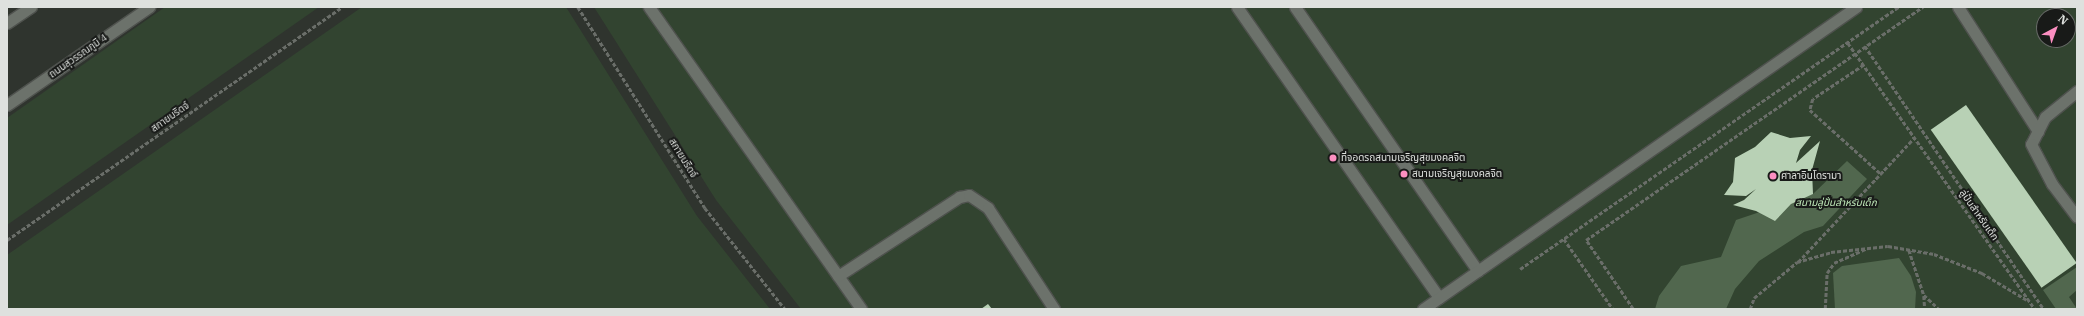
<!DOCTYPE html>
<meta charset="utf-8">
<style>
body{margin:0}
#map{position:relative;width:2084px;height:316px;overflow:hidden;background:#2f342e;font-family:"IBM Plex Serif","Noto Sans Thai",serif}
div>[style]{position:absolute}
.green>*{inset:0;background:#324430}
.forest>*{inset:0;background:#51674e}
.building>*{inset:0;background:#b8d1b5;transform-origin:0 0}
.path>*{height:2.5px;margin-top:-1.25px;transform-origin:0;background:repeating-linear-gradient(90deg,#6a6e69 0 4px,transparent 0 6px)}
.roads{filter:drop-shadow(1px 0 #4f524e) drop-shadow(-1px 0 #4f524e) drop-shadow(0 1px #4f524e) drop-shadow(0 -1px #4f524e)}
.service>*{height:11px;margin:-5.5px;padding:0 5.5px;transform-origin:5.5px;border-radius:5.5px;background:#6c726b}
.minor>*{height:11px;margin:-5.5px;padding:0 5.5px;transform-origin:5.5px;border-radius:5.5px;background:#6c726b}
.dots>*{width:11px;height:11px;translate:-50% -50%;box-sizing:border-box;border:2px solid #181a18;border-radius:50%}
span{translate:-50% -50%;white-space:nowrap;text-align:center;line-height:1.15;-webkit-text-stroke:4px #181a18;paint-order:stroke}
.street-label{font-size:10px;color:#dee1de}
.poi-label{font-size:10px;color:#dee1de}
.left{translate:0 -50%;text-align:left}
.park-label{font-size:10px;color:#c0eaba;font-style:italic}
.frame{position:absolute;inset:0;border:8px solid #dee1de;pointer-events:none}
.north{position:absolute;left:2036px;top:8px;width:40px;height:40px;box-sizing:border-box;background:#181a18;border:1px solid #676a67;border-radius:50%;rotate:41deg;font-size:11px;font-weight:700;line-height:16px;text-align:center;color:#dee1de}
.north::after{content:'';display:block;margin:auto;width:14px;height:18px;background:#fc8fc1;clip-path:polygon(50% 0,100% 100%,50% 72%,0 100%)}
</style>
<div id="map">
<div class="green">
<div style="clip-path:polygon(165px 7px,319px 7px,7px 225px,7px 118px)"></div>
<div style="clip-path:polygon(362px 7px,566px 7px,697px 216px,770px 309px,7px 309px,7px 255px)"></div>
<div style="clip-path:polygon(evenodd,594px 7px,2077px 7px,2077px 309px,801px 309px,716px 200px,594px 7px,2044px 16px,2068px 16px,2068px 40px,2044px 40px,2044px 16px)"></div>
</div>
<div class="forest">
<div style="clip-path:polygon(1847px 161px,1867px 179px,1823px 226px,1804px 232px,1759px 261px,1735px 289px,1726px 309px,1655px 309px,1659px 296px,1681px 266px,1721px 257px,1736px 220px,1813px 194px)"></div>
<div style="clip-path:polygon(1899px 258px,1911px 276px,1916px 292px,1915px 309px,1835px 309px,1833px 273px,1842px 266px)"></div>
<div style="clip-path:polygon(2077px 267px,2077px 290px,2069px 297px,2077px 309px,2056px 309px,2043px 290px)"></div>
</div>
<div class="building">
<div style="left:1966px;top:105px;width:193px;height:43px;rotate:55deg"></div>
<div style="clip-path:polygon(1771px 132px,1790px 138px,1811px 136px,1800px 150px,1796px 163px,1820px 141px,1812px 170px,1813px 194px,1791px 204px,1775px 221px,1756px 211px,1733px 205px,1744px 200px,1756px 189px,1746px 196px,1724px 195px,1733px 182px,1735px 158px,1755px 147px)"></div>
<div style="clip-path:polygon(988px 304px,992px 309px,981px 309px)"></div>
</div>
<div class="path">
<div style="left:578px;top:7px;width:238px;rotate:57.7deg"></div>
<div style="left:705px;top:208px;width:129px;rotate:51.6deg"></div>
<div style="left:1848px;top:43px;width:325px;rotate:54.9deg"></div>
<div style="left:1865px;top:46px;width:318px;rotate:55.8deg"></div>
<div style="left:1864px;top:65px;width:61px;rotate:146.3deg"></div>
<div style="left:1813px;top:99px;width:11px;rotate:105deg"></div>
<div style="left:1810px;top:110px;width:96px;rotate:42deg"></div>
<div style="left:1564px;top:239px;width:85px;rotate:55deg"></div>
<div style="left:7px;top:240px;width:408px;rotate:-34.8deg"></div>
<div style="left:1909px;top:250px;width:47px;rotate:71.6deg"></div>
<div style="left:1924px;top:295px;width:21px;rotate:43deg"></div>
<div style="left:1798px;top:262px;width:171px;rotate:-46.9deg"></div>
<div style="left:1520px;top:269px;width:461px;rotate:-34.7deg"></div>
<div style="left:1924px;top:296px;width:13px;rotate:86deg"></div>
<div style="left:1633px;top:309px;width:83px;rotate:-124.3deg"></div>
<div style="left:1586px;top:240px;width:410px;rotate:-34.7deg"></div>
<div style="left:1750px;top:309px;width:12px;rotate:-70deg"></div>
<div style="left:1754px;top:298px;width:56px;rotate:-39.9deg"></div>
<div style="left:1797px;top:262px;width:35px;rotate:-16deg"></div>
<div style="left:1831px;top:252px;width:57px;rotate:-6deg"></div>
<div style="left:1888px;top:246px;width:47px;rotate:9.9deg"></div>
<div style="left:1934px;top:254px;width:52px;rotate:21.6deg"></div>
<div style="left:1982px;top:273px;width:52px;rotate:31deg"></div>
<div style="left:1825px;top:309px;width:36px;rotate:-87deg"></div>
<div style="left:1827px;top:273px;width:12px;rotate:-55deg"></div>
<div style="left:1834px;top:263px;width:35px;rotate:-24deg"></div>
</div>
<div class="roads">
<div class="service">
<div style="left:649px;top:7px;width:369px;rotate:54.9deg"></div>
<div style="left:1237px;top:7px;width:354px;rotate:55.2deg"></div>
<div style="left:1295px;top:7px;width:321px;rotate:55.3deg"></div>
<div style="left:1958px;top:7px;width:148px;rotate:57.2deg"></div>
<div style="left:2077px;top:91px;width:41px;rotate:140.9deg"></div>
<div style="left:2045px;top:117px;width:30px;rotate:117deg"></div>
<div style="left:2031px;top:144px;width:45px;rotate:62.3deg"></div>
<div style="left:2052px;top:184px;width:41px;rotate:52.9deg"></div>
<div style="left:838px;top:276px;width:145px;rotate:-33.1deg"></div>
<div style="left:959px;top:197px;width:10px;rotate:-11deg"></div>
<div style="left:969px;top:195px;width:23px;rotate:34deg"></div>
<div style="left:988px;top:208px;width:121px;rotate:56.8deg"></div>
<div style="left:1423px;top:309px;width:528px;rotate:-34.89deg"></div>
</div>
<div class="minor">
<div style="left:7px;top:23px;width:29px;rotate:-34deg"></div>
<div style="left:7px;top:105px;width:173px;rotate:-34.6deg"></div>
</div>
</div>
<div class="dots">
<div style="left:1333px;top:158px;background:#fc8fc1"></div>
<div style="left:1404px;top:174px;background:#fc8fc1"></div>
<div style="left:1773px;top:176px;background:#fc8fc1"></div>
</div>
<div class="street-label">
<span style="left:78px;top:56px;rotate:-35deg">ถนนสุวรรณภูมิ 4</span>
<span style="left:170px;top:117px;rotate:-35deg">สกายบริดจ์</span>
<span style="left:683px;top:158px;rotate:58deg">สกายบริดจ์</span>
<span style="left:1979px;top:215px;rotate:55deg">ลู่ปั่นสำหรับเด็ก</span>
</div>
<div class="poi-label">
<span class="left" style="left:1341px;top:158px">ที่จอดรถสนามเจริญสุขมงคลจิต</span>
<span class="left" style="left:1412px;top:174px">สนามเจริญสุขมงคลจิต</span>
<span class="left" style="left:1781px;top:176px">ศาลาอินโดรามา</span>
</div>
<div class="park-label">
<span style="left:1836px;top:203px">สนามลู่ปั่นสำหรับเด็ก</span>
</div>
<div class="frame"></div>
<div class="north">N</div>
</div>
